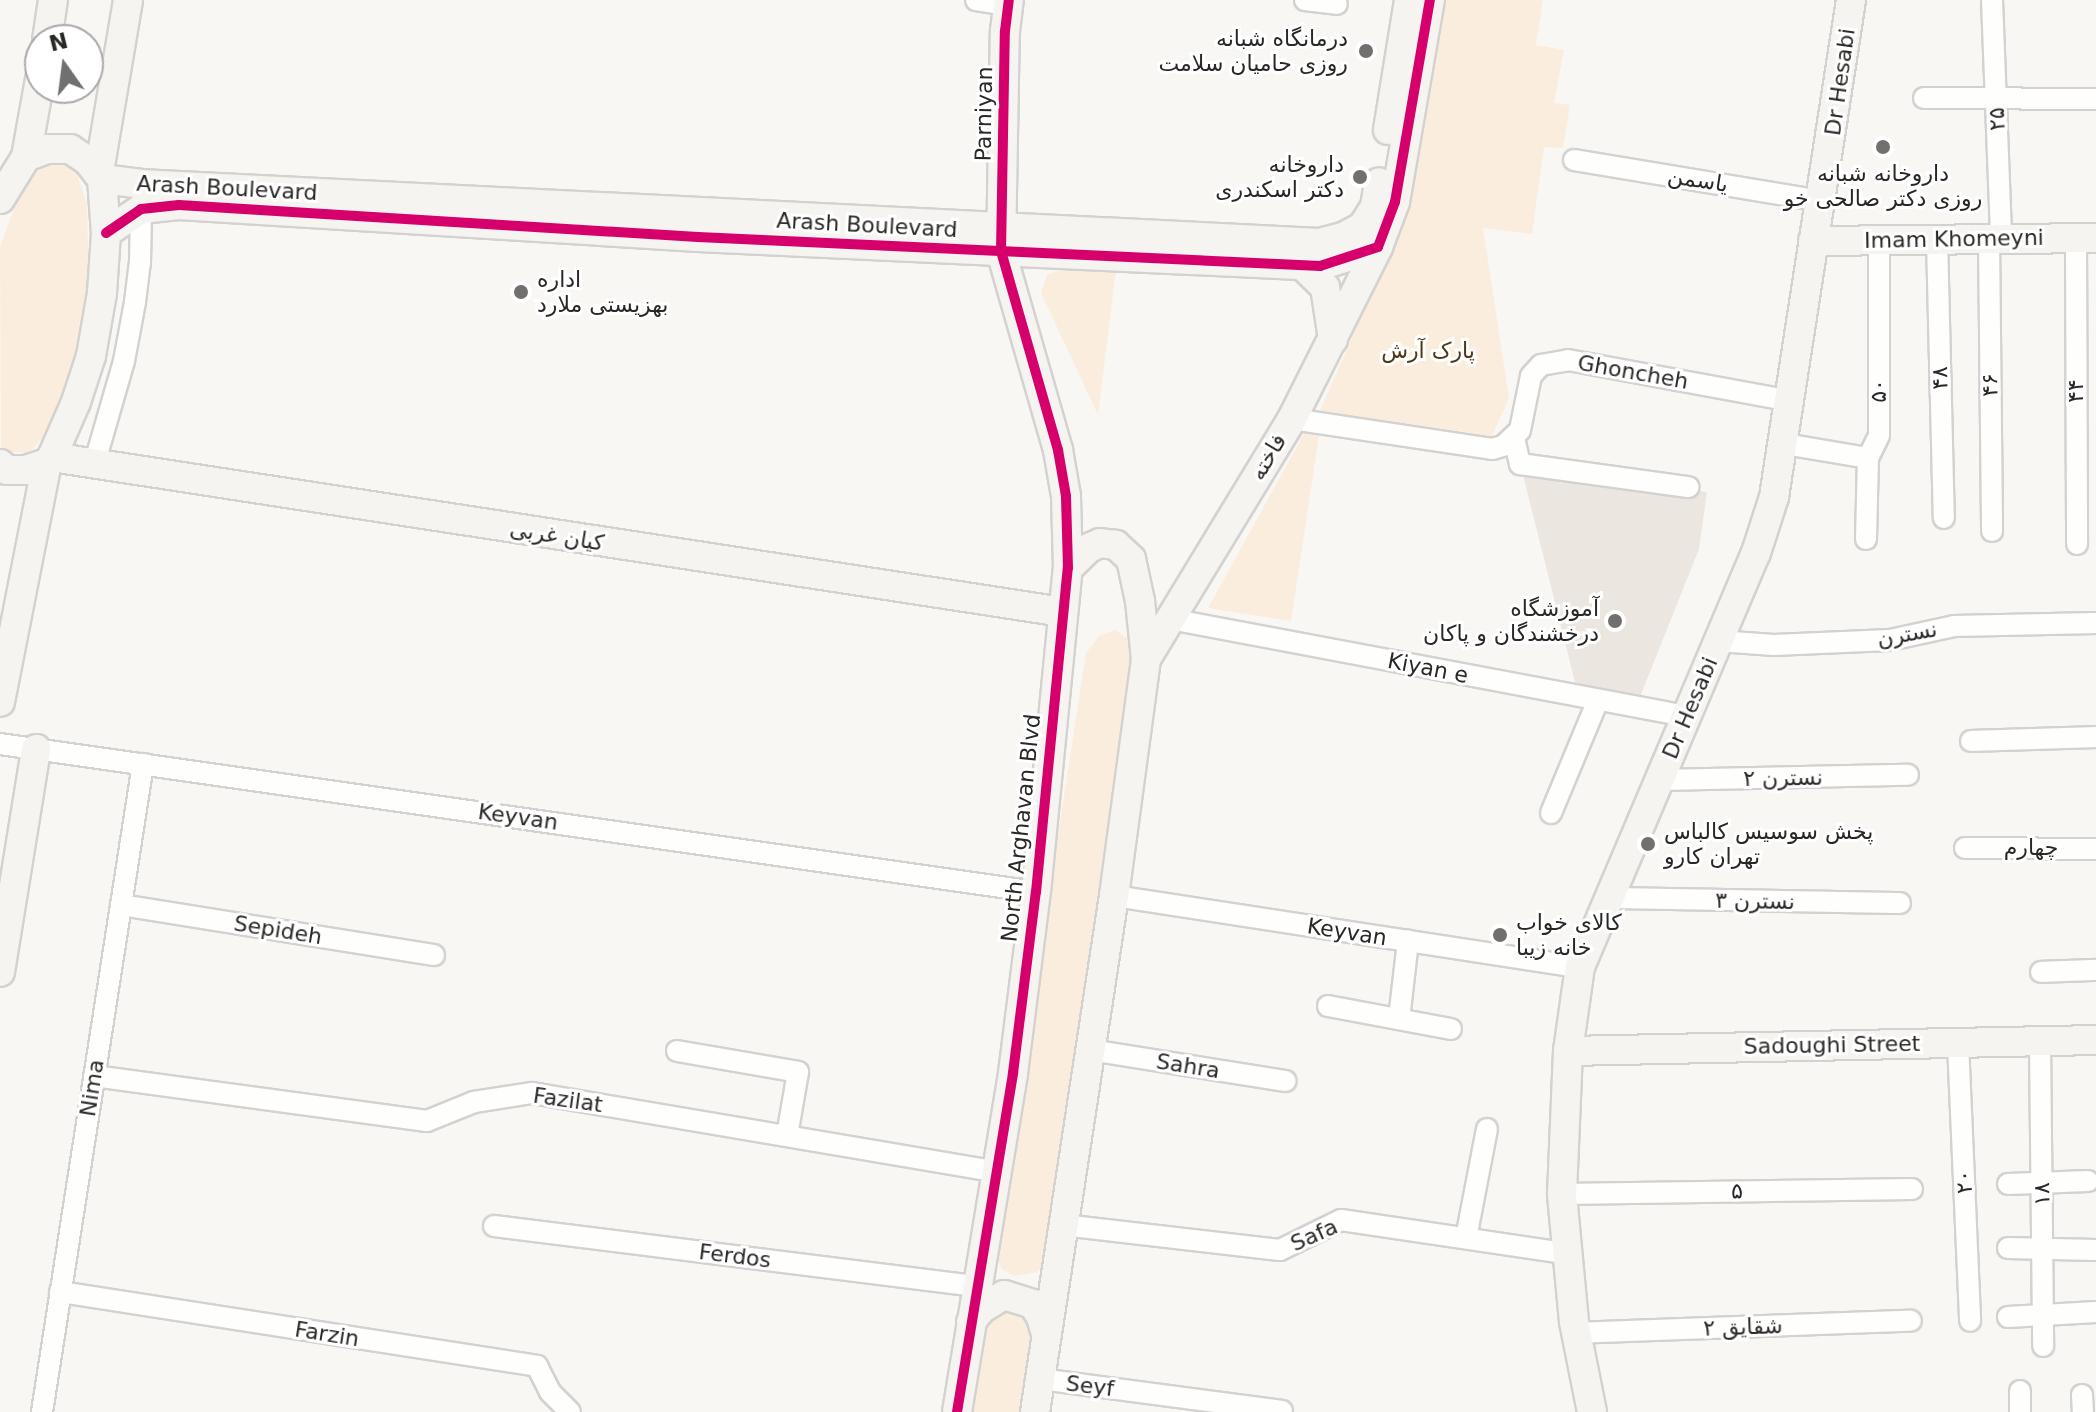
<!DOCTYPE html>
<meta charset="utf-8">
<style>
body{margin:0}
#map{position:relative;width:2096px;height:1412px;overflow:hidden;background:#f9f7f4;font-family:"DejaVu Sans",Cairo,sans-serif}
div>[style]{position:absolute}
.built>*{inset:0;background:#ebe6df}
.green>*{inset:0;background:#fbeddd}
.roads{filter:drop-shadow(2px 0 #d4d2d0) drop-shadow(-2px 0 #d4d2d0) drop-shadow(0 2px #d4d2d0) drop-shadow(0 -2px #d4d2d0)}
.street>*{height:20px;margin:-10px;padding:0 10px;transform-origin:10px;border-radius:10px;background:#fefefd}
.secondary>*{height:28px;margin:-14px;padding:0 14px;transform-origin:14px;border-radius:14px;background:#f6f4f0}
.cycleway>*{height:10px;margin:-5px;padding:0 5px;transform-origin:5px;border-radius:5px;background:#d6006c}
.dots>*{width:22px;height:22px;translate:-50% -50%;box-sizing:border-box;border:4px solid #fff;border-radius:50%}
span{translate:-50% -50%;white-space:nowrap;text-align:center;line-height:1.15;-webkit-text-stroke:6px #fff;paint-order:stroke}
.poi-label{font-size:22px;color:#292826}
.right{translate:-100% -50%;text-align:right}
.left{translate:0 -50%;text-align:left}
.street-label{font-size:22px;color:#292826}
.park-label{font-size:22px;color:#4e3617}
.north{position:absolute;left:24px;top:24px;width:80px;height:80px;box-sizing:border-box;background:#fff;border:2px solid #a9a9a8;border-radius:50%;rotate:346deg;font-size:22px;font-weight:700;line-height:32px;text-align:center;color:#292826}
.north::after{content:'';display:block;margin:auto;width:28px;height:36px;background:#72706e;clip-path:polygon(50% 0,100% 100%,50% 72%,0 100%)}
</style>
<div id="map">
<div class="built">
<div style="clip-path:polygon(1521px 467px,1707px 492px,1699px 549px,1638px 702px,1578px 694px)"></div>
</div>
<div class="green">
<div style="clip-path:polygon(1439px 0,1543px 0,1536px 45px,1564px 50px,1554px 103px,1570px 105px,1563px 148px,1544px 147px,1532px 234px,1483px 228px,1509px 398px,1492px 436px,1320px 411px,1400px 226px,1415px 169px)"></div>
<div style="clip-path:polygon(60px 162px,77px 174px,87px 204px,89px 300px,69px 389px,47px 433px,29px 453px,1px 451px,0 247px,18px 197px,33px 175px,48px 164px)"></div>
<div style="clip-path:polygon(1067px 267px,1116px 270px,1098px 415px,1041px 293px,1047px 275px)"></div>
<div style="clip-path:polygon(1308px 426px,1320px 429px,1291px 621px,1208px 608px)"></div>
<div style="clip-path:polygon(1116px 630px,1133px 643px,1137px 659px,1047px 1260px,1037px 1272px,1015px 1276px,1002px 1269px,994px 1254px,1086px 653px,1100px 635px)"></div>
<div style="clip-path:polygon(1021px 1305px,1034px 1330px,1022px 1412px,967px 1412px,981px 1328px,988px 1315px)"></div>
</div>
<div class="roads">
<div class="street">
<div style="left:976px;top:0;width:32px;rotate:9deg"></div>
<div style="left:1305px;top:0;width:32px;rotate:7deg"></div>
<div style="left:1992px;top:0;width:238px;rotate:87.8deg"></div>
<div style="left:1924px;top:98px;width:172px;rotate:0.3deg"></div>
<div style="left:1574px;top:160px;width:252px;rotate:9.4deg"></div>
<div style="left:1989px;top:238px;width:293px;rotate:89.4deg"></div>
<div style="left:2076px;top:238px;width:306px;rotate:89.8deg"></div>
<div style="left:1937px;top:239px;width:279px;rotate:88.6deg"></div>
<div style="left:1292px;top:419px;width:202px;rotate:8.5deg"></div>
<div style="left:1492px;top:449px;width:11px;rotate:-15deg"></div>
<div style="left:1503px;top:446px;width:23px;rotate:-43deg"></div>
<div style="left:1520px;top:430px;width:55px;rotate:-78.5deg"></div>
<div style="left:1531px;top:376px;width:15px;rotate:-48deg"></div>
<div style="left:1541px;top:365px;width:27px;rotate:-10deg"></div>
<div style="left:1568px;top:360px;width:228px;rotate:10.4deg"></div>
<div style="left:1514px;top:438px;width:27px;rotate:77deg"></div>
<div style="left:1520px;top:464px;width:170px;rotate:7.8deg"></div>
<div style="left:1785px;top:444px;width:84px;rotate:9.6deg"></div>
<div style="left:94px;top:465px;width:108px;rotate:-73.9deg"></div>
<div style="left:124px;top:361px;width:60px;rotate:-79.4deg"></div>
<div style="left:135px;top:302px;width:39px;rotate:-83deg"></div>
<div style="left:140px;top:263px;width:54px;rotate:-88.9deg"></div>
<div style="left:1866px;top:539px;width:81px;rotate:-88.6deg"></div>
<div style="left:1868px;top:458px;width:25px;rotate:-64deg"></div>
<div style="left:1879px;top:435px;width:195px;rotate:-90deg"></div>
<div style="left:1170px;top:619px;width:525px;rotate:10.65deg"></div>
<div style="left:1718px;top:641px;width:56px;rotate:4.1deg"></div>
<div style="left:1774px;top:645px;width:116px;rotate:-2.5deg"></div>
<div style="left:1890px;top:640px;width:66px;rotate:-12.3deg"></div>
<div style="left:1954px;top:626px;width:142px;rotate:-1.2deg"></div>
<div style="left:1971px;top:741px;width:125px;rotate:-1.8deg"></div>
<div style="left:0;top:744px;width:1047px;rotate:8.13deg"></div>
<div style="left:1659px;top:780px;width:249px;rotate:-1.2deg"></div>
<div style="left:1551px;top:813px;width:122px;rotate:-67.4deg"></div>
<div style="left:1965px;top:848px;width:131px;rotate:0.4deg"></div>
<div style="left:1114px;top:896px;width:471px;rotate:8.7deg"></div>
<div style="left:1610px;top:898px;width:290px;rotate:1deg"></div>
<div style="left:121px;top:905px;width:317px;rotate:9.1deg"></div>
<div style="left:2041px;top:972px;width:55px;rotate:-2.1deg"></div>
<div style="left:1328px;top:1006px;width:125px;rotate:10.6deg"></div>
<div style="left:1399px;top:1019px;width:79px;rotate:-83.4deg"></div>
<div style="left:2040px;top:1041px;width:305px;rotate:89.4deg"></div>
<div style="left:1958px;top:1043px;width:278px;rotate:87.5deg"></div>
<div style="left:1090px;top:1050px;width:198px;rotate:9deg"></div>
<div style="left:677px;top:1051px;width:123px;rotate:9.8deg"></div>
<div style="left:798px;top:1072px;width:65px;rotate:99.8deg"></div>
<div style="left:94px;top:1076px;width:336px;rotate:7.7deg"></div>
<div style="left:427px;top:1121px;width:51px;rotate:-22deg"></div>
<div style="left:474px;top:1102px;width:59px;rotate:-8.8deg"></div>
<div style="left:532px;top:1093px;width:470px;rotate:9.6deg"></div>
<div style="left:2008px;top:1184px;width:80px;rotate:-2.1deg"></div>
<div style="left:1562px;top:1194px;width:350px;rotate:-0.8deg"></div>
<div style="left:1063px;top:1225px;width:218px;rotate:6.6deg"></div>
<div style="left:1280px;top:1250px;width:68px;rotate:-26.2deg"></div>
<div style="left:1341px;top:1220px;width:226px;rotate:8.4deg"></div>
<div style="left:494px;top:1226px;width:486px;rotate:7.1deg"></div>
<div style="left:1466px;top:1238px;width:111px;rotate:-79.1deg"></div>
<div style="left:2008px;top:1248px;width:88px;rotate:1.3deg"></div>
<div style="left:60px;top:1292px;width:483px;rotate:8.8deg"></div>
<div style="left:537px;top:1366px;width:29px;rotate:63deg"></div>
<div style="left:550px;top:1392px;width:28px;rotate:45deg"></div>
<div style="left:2008px;top:1317px;width:88px;rotate:-3.3deg"></div>
<div style="left:1576px;top:1333px;width:335px;rotate:-2.1deg"></div>
<div style="left:1040px;top:1379px;width:244px;rotate:7.5deg"></div>
<div style="left:2020px;top:1391px;width:21px;rotate:90deg"></div>
<div style="left:2082px;top:1395px;width:17px;rotate:87deg"></div>
<div style="left:42px;top:1412px;width:656px;rotate:-81.14deg"></div>
</div>
<div class="secondary">
<div style="left:47px;top:40px;width:40px;rotate:-81.5deg"></div>
<div style="left:1388px;top:130px;width:132px;rotate:-80.8deg"></div>
<div style="left:26px;top:157px;width:79px;rotate:-79.8deg"></div>
<div style="left:99px;top:172px;width:174px;rotate:-80.4deg"></div>
<div style="left:102px;top:179px;width:38px;rotate:7deg"></div>
<div style="left:140px;top:184px;width:1180px;rotate:2.86deg"></div>
<div style="left:1319px;top:243px;width:25px;rotate:-14deg"></div>
<div style="left:1343px;top:237px;width:21px;rotate:-28deg"></div>
<div style="left:1362px;top:227px;width:24px;rotate:-57deg"></div>
<div style="left:1375px;top:207px;width:25px;rotate:-81deg"></div>
<div style="left:0;top:199px;width:49px;rotate:-58.2deg"></div>
<div style="left:26px;top:157px;width:22px;rotate:-21deg"></div>
<div style="left:47px;top:149px;width:23px"></div>
<div style="left:70px;top:149px;width:20px;rotate:33deg"></div>
<div style="left:87px;top:160px;width:24px;rotate:52deg"></div>
<div style="left:102px;top:179px;width:54px;rotate:85.8deg"></div>
<div style="left:106px;top:233px;width:60px;rotate:93.8deg"></div>
<div style="left:102px;top:293px;width:64px;rotate:99.9deg"></div>
<div style="left:91px;top:356px;width:48px;rotate:108.1deg"></div>
<div style="left:76px;top:402px;width:60px;rotate:113.6deg"></div>
<div style="left:52px;top:457px;width:8px;rotate:130deg"></div>
<div style="left:47px;top:463px;width:22px;rotate:162deg"></div>
<div style="left:26px;top:470px;width:19px;rotate:180deg"></div>
<div style="left:7px;top:470px;width:9px;rotate:-139deg"></div>
<div style="left:106px;top:233px;width:42px;rotate:-34.4deg"></div>
<div style="left:141px;top:209px;width:38px;rotate:-6deg"></div>
<div style="left:179px;top:205px;width:520px;rotate:3.53deg"></div>
<div style="left:698px;top:237px;width:623px;rotate:2.67deg"></div>
<div style="left:1320px;top:266px;width:61px;rotate:-18.1deg"></div>
<div style="left:1378px;top:247px;width:48px;rotate:-69.3deg"></div>
<div style="left:1395px;top:202px;width:205px;rotate:-80.2deg"></div>
<div style="left:1813px;top:241px;width:283px;rotate:-0.6deg"></div>
<div style="left:1305px;top:268px;width:28px;rotate:44deg"></div>
<div style="left:1325px;top:287px;width:53px;rotate:81.3deg"></div>
<div style="left:52px;top:457px;width:1023px;rotate:8.72deg"></div>
<div style="left:1146px;top:659px;width:281px;rotate:-58.7deg"></div>
<div style="left:1292px;top:419px;width:192px;rotate:-63.4deg"></div>
<div style="left:0;top:702px;width:244px;rotate:-78.9deg"></div>
<div style="left:0;top:972px;width:226px;rotate:-80.8deg"></div>
<div style="left:1568px;top:1051px;width:528px;rotate:-1.19deg"></div>
<div style="left:971px;top:1322px;width:16px;rotate:-52deg"></div>
<div style="left:981px;top:1309px;width:27px;rotate:-31deg"></div>
<div style="left:1004px;top:1295px;width:30px;rotate:17deg"></div>
<div style="left:1033px;top:1304px;width:15px;rotate:58deg"></div>
<div style="left:1041px;top:1317px;width:19px;rotate:74deg"></div>
<div style="left:957px;top:1412px;width:344px;rotate:-80.6deg"></div>
<div style="left:1013px;top:1073px;width:182px;rotate:-82.8deg"></div>
<div style="left:1036px;top:892px;width:326px;rotate:-84.4deg"></div>
<div style="left:1068px;top:568px;width:72px;rotate:-91.6deg"></div>
<div style="left:1066px;top:496px;width:47px;rotate:-99.9deg"></div>
<div style="left:1058px;top:450px;width:207px;rotate:-106deg"></div>
<div style="left:1001px;top:251px;width:220px;rotate:-89deg"></div>
<div style="left:1005px;top:31px;width:31px;rotate:-83deg"></div>
<div style="left:1035px;top:1412px;width:522px;rotate:-81.3deg"></div>
<div style="left:1114px;top:896px;width:239px;rotate:-82.3deg"></div>
<div style="left:1146px;top:659px;width:58px;rotate:-95.9deg"></div>
<div style="left:1140px;top:601px;width:43px;rotate:-102.1deg"></div>
<div style="left:1131px;top:559px;width:21px;rotate:-137deg"></div>
<div style="left:1116px;top:545px;width:16px;rotate:-173deg"></div>
<div style="left:1100px;top:543px;width:12px;rotate:156deg"></div>
<div style="left:1089px;top:548px;width:29px;rotate:136deg"></div>
<div style="left:1592px;top:1412px;width:92px;rotate:-101.3deg"></div>
<div style="left:1574px;top:1322px;width:129px;rotate:-95.4deg"></div>
<div style="left:1562px;top:1194px;width:143px;rotate:-87.6deg"></div>
<div style="left:1568px;top:1051px;width:85px;rotate:-81.9deg"></div>
<div style="left:1580px;top:967px;width:450px;rotate:-67deg"></div>
<div style="left:1756px;top:553px;width:59px;rotate:-72.2deg"></div>
<div style="left:1774px;top:497px;width:503px;rotate:-81.19deg"></div>
</div>
</div>
<div class="cycleway">
<div style="left:106px;top:233px;width:42px;rotate:-34.4deg"></div>
<div style="left:141px;top:209px;width:38px;rotate:-6deg"></div>
<div style="left:179px;top:205px;width:520px;rotate:3.53deg"></div>
<div style="left:698px;top:237px;width:623px;rotate:2.67deg"></div>
<div style="left:1320px;top:266px;width:61px;rotate:-18.1deg"></div>
<div style="left:1378px;top:247px;width:48px;rotate:-69.3deg"></div>
<div style="left:1395px;top:202px;width:205px;rotate:-80.2deg"></div>
<div style="left:957px;top:1412px;width:344px;rotate:-80.6deg"></div>
<div style="left:1013px;top:1073px;width:182px;rotate:-82.8deg"></div>
<div style="left:1036px;top:892px;width:326px;rotate:-84.4deg"></div>
<div style="left:1068px;top:568px;width:72px;rotate:-91.6deg"></div>
<div style="left:1066px;top:496px;width:47px;rotate:-99.9deg"></div>
<div style="left:1058px;top:450px;width:207px;rotate:-106deg"></div>
<div style="left:1001px;top:251px;width:220px;rotate:-89deg"></div>
<div style="left:1005px;top:31px;width:31px;rotate:-83deg"></div>
</div>
<div class="dots">
<div style="left:1366px;top:51px;background:#72706e"></div>
<div style="left:1883px;top:147px;background:#72706e"></div>
<div style="left:1360px;top:177px;background:#72706e"></div>
<div style="left:521px;top:292px;background:#72706e"></div>
<div style="left:1615px;top:621px;background:#72706e"></div>
<div style="left:1648px;top:844px;background:#72706e"></div>
<div style="left:1500px;top:935px;background:#72706e"></div>
</div>
<div class="poi-label">
<span class="right" style="left:1348px;top:51px">درمانگاه شبانه<br>روزی حامیان سلامت</span>
<span class="right" style="left:1344px;top:177px">داروخانه<br>دکتر اسکندری</span>
<span style="left:1883px;top:186px">داروخانه شبانه<br>روزی دکتر صالحی خو</span>
<span class="left" style="left:537px;top:292px">اداره<br>بهزیستی ملارد</span>
<span class="right" style="left:1599px;top:621px">آموزشگاه<br>درخشندگان و پاکان</span>
<span class="left" style="left:1664px;top:844px">پخش سوسیس کالباس<br>تهران کارو</span>
<span class="left" style="left:1516px;top:935px">کالای خواب<br>خانه زیبا</span>
</div>
<div class="street-label">
<span style="left:1840px;top:82px;rotate:-82deg">Dr Hesabi</span>
<span style="left:984px;top:114px;rotate:-89deg">Parniyan</span>
<span style="left:1997px;top:119px;rotate:-92deg">۲۵</span>
<span style="left:1698px;top:180px;rotate:9deg">یاسمن</span>
<span style="left:227px;top:188px;rotate:3deg">Arash Boulevard</span>
<span style="left:867px;top:225px;rotate:3deg">Arash Boulevard</span>
<span style="left:1954px;top:239px;rotate:-1deg">Imam Khomeyni</span>
<span style="left:1633px;top:372px;rotate:10deg">Ghoncheh</span>
<span style="left:1940px;top:378px;rotate:-91deg">۴۸</span>
<span style="left:1990px;top:385px;rotate:-91deg">۴۶</span>
<span style="left:1879px;top:391px;rotate:-90deg">۵۰</span>
<span style="left:2076px;top:391px;rotate:-90deg">۴۴</span>
<span style="left:1268px;top:457px;rotate:-59deg">فاخته</span>
<span style="left:557px;top:536px;rotate:9deg">کیان غربی</span>
<span style="left:1907px;top:634px;rotate:-10deg">نسترن</span>
<span style="left:1428px;top:668px;rotate:11deg">Kiyan e</span>
<span style="left:1690px;top:708px;rotate:-67deg">Dr Hesabi</span>
<span style="left:1783px;top:778px;rotate:-1deg">نسترن ۲</span>
<span style="left:518px;top:817px;rotate:8deg">Keyvan</span>
<span style="left:1021px;top:828px;rotate:-84deg">North Arghavan Blvd</span>
<span style="left:2031px;top:848px">چهارم</span>
<span style="left:1755px;top:901px;rotate:1deg">نسترن ۳</span>
<span style="left:278px;top:930px;rotate:9deg">Sepideh</span>
<span style="left:1347px;top:932px;rotate:9deg">Keyvan</span>
<span style="left:1832px;top:1045px;rotate:-1deg">Sadoughi Street</span>
<span style="left:1188px;top:1066px;rotate:9deg">Sahra</span>
<span style="left:92px;top:1088px;rotate:-81deg">Nima</span>
<span style="left:568px;top:1100px;rotate:8deg">Fazilat</span>
<span style="left:1964px;top:1182px;rotate:-93deg">۲۰</span>
<span style="left:1737px;top:1191px;rotate:-1deg">۵</span>
<span style="left:2042px;top:1194px;rotate:-91deg">۱۸</span>
<span style="left:1314px;top:1235px;rotate:-24deg">Safa</span>
<span style="left:735px;top:1256px;rotate:7deg">Ferdos</span>
<span style="left:1743px;top:1327px;rotate:-2deg">شقایق ۲</span>
<span style="left:327px;top:1334px;rotate:9deg">Farzin</span>
<span style="left:1090px;top:1386px;rotate:7deg">Seyf</span>
</div>
<div class="park-label">
<span style="left:1428px;top:351px">پارک آرش</span>
</div>
<div class="north">N</div>
</div>
